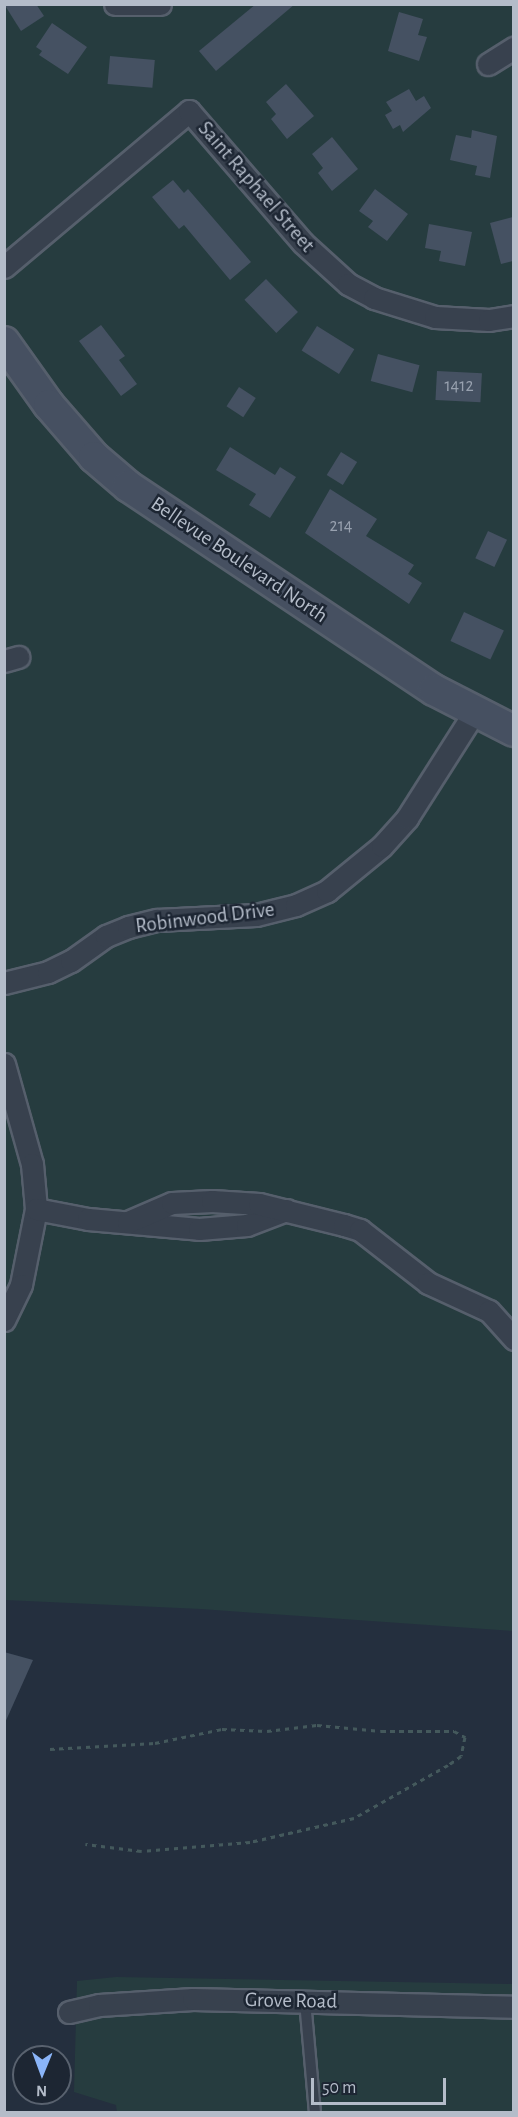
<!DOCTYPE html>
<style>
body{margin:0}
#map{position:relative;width:518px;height:2117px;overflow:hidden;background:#242f3e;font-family:"Alegreya Sans",sans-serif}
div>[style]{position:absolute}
.green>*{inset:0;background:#263c3f}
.building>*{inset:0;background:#455162;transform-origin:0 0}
.path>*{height:3px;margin-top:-1.5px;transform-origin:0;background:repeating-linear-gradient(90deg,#44595c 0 4.5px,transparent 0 9px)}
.roads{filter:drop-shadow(2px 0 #565f6c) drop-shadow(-2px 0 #565f6c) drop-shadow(0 2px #565f6c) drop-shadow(0 -2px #565f6c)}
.service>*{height:10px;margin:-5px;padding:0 5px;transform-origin:5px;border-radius:5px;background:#38414e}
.minor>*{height:21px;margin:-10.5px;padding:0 10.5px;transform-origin:10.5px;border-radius:10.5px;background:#38414e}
.secondary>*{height:30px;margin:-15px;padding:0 15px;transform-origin:15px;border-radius:15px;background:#465061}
span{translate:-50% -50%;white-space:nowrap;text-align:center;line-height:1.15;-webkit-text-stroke:5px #1d2633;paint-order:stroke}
.number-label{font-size:18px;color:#98a1af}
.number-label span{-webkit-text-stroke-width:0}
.street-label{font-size:21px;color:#b4bcc9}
.frame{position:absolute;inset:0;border:6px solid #b4bcc9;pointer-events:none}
.north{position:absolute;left:12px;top:2045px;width:60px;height:60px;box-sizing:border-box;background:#1d2633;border:2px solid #59626f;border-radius:50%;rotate:181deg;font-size:16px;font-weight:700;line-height:24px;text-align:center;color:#b4bcc9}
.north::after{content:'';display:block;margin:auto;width:21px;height:27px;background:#8ab4f8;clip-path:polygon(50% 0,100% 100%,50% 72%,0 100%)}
.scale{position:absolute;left:311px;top:2078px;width:135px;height:27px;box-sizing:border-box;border:3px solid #b4bcc9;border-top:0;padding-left:8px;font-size:18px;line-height:21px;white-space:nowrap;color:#b4bcc9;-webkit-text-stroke:4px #1d2633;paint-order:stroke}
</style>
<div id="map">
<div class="green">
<div style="clip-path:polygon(5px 5px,513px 5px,513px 1631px,201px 1609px,5px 1600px)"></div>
<div style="clip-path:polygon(116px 1977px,513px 1984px,513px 2112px,117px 2112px,116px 2105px,74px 2092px,77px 1981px)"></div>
</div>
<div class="building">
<div style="clip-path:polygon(4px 4px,36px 4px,44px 16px,21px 31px)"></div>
<div style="clip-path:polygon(256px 4px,295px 4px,216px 71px,199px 51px)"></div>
<div style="clip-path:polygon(399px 12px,423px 19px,418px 35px,427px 37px,419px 61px,388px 51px)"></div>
<div style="clip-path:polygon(52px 23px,87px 47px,68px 74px,39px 55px,42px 51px,36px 47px)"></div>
<div style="left:110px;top:56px;width:45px;height:28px;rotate:5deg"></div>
<div style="clip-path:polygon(286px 84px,314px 116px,287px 139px,271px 119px,276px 114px,266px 102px)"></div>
<div style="clip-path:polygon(409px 89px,416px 101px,424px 96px,431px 108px,403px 132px,400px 125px,393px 129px,385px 115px,392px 111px,386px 102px)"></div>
<div style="clip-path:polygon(472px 130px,497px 136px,490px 178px,475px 175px,477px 166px,450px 160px,456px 135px,471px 138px)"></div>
<div style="clip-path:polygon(332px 137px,358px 169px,332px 191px,318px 173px,323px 168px,312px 154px)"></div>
<div style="clip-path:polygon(173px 180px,184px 193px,188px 189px,251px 262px,230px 280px,184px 225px,179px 229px,152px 197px)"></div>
<div style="clip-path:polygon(375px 189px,408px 214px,387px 241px,368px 227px,373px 221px,359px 211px)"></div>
<div style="clip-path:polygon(513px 217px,513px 261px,501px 264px,490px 223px)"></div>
<div style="clip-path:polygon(429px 224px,472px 232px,465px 266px,439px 261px,441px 251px,425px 248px)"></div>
<div style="left:266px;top:279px;width:46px;height:30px;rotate:46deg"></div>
<div style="clip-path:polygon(101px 325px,125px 356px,119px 360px,137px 384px,121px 396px,79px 341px)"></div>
<div style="left:317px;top:326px;width:44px;height:29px;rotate:32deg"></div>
<div style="left:378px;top:354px;width:43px;height:28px;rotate:15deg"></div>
<div style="left:437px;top:371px;width:45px;height:29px;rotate:3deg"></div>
<div style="left:239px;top:387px;width:20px;height:23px;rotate:33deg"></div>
<div style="clip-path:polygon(230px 447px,275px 475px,280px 467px,296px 477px,270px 518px,249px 505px,256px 494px,216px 470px)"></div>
<div style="left:341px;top:452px;width:19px;height:27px;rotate:32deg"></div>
<div style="clip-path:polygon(330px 489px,377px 519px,366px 536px,414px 565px,408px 574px,422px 583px,409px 604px,305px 533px)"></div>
<div style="left:488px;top:531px;width:21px;height:30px;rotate:25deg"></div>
<div style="left:464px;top:612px;width:44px;height:32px;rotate:25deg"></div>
<div style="clip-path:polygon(4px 1652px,33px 1660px,4px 1725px)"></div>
</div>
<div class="path">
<div style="left:50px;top:1749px;width:105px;rotate:-3.3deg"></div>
<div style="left:155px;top:1743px;width:68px;rotate:-11.8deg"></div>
<div style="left:222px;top:1729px;width:45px;rotate:2.5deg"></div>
<div style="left:267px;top:1731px;width:50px;rotate:-6.8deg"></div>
<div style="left:317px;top:1725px;width:64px;rotate:5.4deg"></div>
<div style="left:381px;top:1731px;width:73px"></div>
<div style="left:454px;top:1731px;width:13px;rotate:29deg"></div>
<div style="left:465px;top:1737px;width:19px;rotate:102deg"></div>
<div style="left:461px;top:1756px;width:16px;rotate:145deg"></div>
<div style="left:448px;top:1765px;width:108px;rotate:150.6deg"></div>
<div style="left:354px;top:1818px;width:107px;rotate:167deg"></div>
<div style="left:250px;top:1842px;width:109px;rotate:175.3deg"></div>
<div style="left:141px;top:1851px;width:56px;rotate:-172.9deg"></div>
</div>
<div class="roads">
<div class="service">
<div style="left:305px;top:2001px;width:111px;rotate:84.9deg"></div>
</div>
<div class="minor">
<div style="left:115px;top:4px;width:45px"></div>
<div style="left:488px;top:64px;width:31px;rotate:-32deg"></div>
<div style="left:4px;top:267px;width:242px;rotate:-40.1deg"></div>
<div style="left:189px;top:111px;width:174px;rotate:49.2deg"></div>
<div style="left:303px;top:243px;width:61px;rotate:42.3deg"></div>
<div style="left:348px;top:284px;width:30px;rotate:28deg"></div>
<div style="left:374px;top:298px;width:64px;rotate:17.3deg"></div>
<div style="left:435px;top:317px;width:54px;rotate:3.2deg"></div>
<div style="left:489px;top:320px;width:25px;rotate:-9deg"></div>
<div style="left:4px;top:661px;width:15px;rotate:-16deg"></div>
<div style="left:4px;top:983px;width:45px;rotate:-14deg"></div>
<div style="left:48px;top:972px;width:25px;rotate:-26deg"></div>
<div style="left:71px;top:961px;width:43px;rotate:-35.5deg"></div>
<div style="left:106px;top:936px;width:24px;rotate:-22deg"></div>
<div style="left:128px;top:927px;width:30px;rotate:-14deg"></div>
<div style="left:157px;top:920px;width:99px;rotate:-2.9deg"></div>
<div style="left:256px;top:915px;width:41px;rotate:-14deg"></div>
<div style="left:296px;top:905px;width:34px;rotate:-24deg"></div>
<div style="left:327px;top:891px;width:71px;rotate:-39.3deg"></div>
<div style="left:382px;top:846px;width:38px;rotate:-48deg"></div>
<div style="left:407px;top:818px;width:125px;rotate:-57.5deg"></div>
<div style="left:4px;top:1064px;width:104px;rotate:74.4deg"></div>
<div style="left:32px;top:1164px;width:45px;rotate:84.9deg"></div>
<div style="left:36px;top:1209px;width:77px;rotate:101.2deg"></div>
<div style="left:21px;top:1285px;width:39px;rotate:116deg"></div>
<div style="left:36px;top:1209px;width:53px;rotate:10.9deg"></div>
<div style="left:88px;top:1219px;width:111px;rotate:5.1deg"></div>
<div style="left:199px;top:1229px;width:48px;rotate:-4.8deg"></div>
<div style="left:247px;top:1225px;width:42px;rotate:-21deg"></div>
<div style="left:128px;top:1222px;width:48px;rotate:-23.4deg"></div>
<div style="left:172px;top:1203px;width:40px;rotate:-2.9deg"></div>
<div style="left:212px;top:1201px;width:47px;rotate:3.7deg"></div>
<div style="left:259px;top:1204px;width:88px;rotate:13.9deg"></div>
<div style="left:344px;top:1225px;width:17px;rotate:17deg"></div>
<div style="left:360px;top:1230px;width:86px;rotate:37.9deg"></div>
<div style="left:428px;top:1283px;width:67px;rotate:24.7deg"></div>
<div style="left:489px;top:1311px;width:38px;rotate:48deg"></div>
<div style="left:69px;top:2012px;width:31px;rotate:-13deg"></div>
<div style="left:99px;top:2005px;width:94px;rotate:-3.7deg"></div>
<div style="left:193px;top:1999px;width:321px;rotate:1.4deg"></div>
</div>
<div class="secondary">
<div style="left:4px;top:342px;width:77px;rotate:54.5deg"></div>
<div style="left:49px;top:405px;width:69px;rotate:49.1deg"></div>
<div style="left:94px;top:457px;width:45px;rotate:40.5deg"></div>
<div style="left:128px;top:486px;width:368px;rotate:33.7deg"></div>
<div style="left:434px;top:690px;width:90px;rotate:27.1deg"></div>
</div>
</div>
<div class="number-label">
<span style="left:459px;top:386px">1412</span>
<span style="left:341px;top:526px">214</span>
</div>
<div class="street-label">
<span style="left:256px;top:187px;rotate:49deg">Saint Raphael Street</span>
<span style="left:239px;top:560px;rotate:34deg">Bellevue Boulevard North</span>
<span style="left:205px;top:918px;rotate:-7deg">Robinwood Drive</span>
<span style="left:291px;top:2001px;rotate:1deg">Grove Road</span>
</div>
<div class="frame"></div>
<div class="north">N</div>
<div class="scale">50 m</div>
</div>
